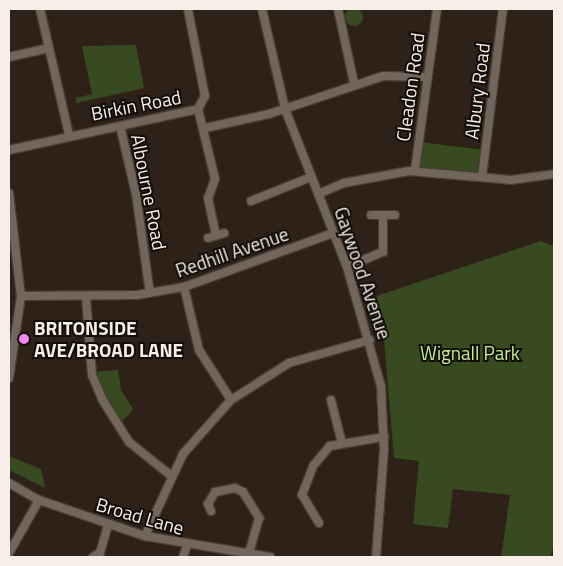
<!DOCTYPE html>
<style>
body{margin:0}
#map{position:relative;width:563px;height:566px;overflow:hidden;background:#2e2218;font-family:"Titillium Web",sans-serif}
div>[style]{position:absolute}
.green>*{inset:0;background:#374a20;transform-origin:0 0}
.round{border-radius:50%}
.roads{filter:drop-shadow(1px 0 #473e36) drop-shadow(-1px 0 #473e36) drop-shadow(0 1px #473e36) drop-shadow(0 -1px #473e36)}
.minor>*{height:8px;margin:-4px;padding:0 4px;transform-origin:4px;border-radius:4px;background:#726559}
.dots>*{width:14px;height:14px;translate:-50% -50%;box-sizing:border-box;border:2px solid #120d08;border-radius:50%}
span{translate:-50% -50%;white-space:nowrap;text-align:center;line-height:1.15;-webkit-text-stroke:4px #120d08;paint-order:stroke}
.street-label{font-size:19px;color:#f6eee7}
.poi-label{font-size:19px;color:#f6eee7;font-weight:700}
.left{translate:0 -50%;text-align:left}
.park-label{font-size:19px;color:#c0ee90}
.frame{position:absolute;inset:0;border:10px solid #f6eee7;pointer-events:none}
</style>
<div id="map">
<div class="green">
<div class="round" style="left:345px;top:8px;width:18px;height:18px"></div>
<div style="clip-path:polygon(136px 45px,144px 88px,76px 103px,76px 98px,92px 94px,82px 46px)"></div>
<div style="left:419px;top:142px;width:66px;height:28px;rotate:7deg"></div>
<div style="clip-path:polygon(541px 241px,554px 246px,554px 545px,550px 557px,501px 557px,510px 495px,453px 489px,448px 528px,413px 524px,419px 461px,394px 458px,384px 339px,368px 299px)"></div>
<div style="clip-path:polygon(118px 370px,121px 390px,133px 409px,118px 427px,92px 372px)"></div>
<div style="clip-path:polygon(9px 456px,41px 469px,45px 488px,9px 470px)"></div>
</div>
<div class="roads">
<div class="minor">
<div style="left:40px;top:9px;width:129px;rotate:77deg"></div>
<div style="left:262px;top:9px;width:103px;rotate:77deg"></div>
<div style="left:285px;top:109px;width:170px;rotate:68.6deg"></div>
<div style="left:347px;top:267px;width:124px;rotate:74.1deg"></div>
<div style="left:381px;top:386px;width:63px;rotate:87.3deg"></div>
<div style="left:384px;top:449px;width:108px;rotate:94.2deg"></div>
<div style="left:338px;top:9px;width:76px;rotate:77.8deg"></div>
<div style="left:9px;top:57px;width:41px;rotate:-12.7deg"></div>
<div style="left:198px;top:109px;width:72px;rotate:76.3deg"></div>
<div style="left:215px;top:179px;width:20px;rotate:110deg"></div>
<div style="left:208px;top:198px;width:38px;rotate:78deg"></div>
<div style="left:120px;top:126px;width:70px;rotate:76.8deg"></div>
<div style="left:136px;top:194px;width:100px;rotate:82deg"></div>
<div style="left:205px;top:128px;width:66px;rotate:-12.3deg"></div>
<div style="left:269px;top:114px;width:120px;rotate:-18.4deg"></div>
<div style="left:383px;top:76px;width:45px;rotate:1.3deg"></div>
<div style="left:9px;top:150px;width:193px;rotate:-12.2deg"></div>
<div style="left:198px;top:109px;width:15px;rotate:-62deg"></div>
<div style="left:205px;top:96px;width:89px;rotate:-101.1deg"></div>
<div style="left:415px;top:170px;width:162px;rotate:-82.2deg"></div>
<div style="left:482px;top:177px;width:169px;rotate:-82.9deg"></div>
<div style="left:9px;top:193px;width:104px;rotate:83.4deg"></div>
<div style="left:21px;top:296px;width:83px;rotate:98.3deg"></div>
<div style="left:318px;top:194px;width:28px;rotate:-23deg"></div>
<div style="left:344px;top:183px;width:66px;rotate:-10.5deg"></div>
<div style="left:409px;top:171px;width:102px;rotate:5deg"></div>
<div style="left:511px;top:180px;width:43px;rotate:-7.9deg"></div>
<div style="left:251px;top:201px;width:65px;rotate:-21.8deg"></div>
<div style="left:371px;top:215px;width:24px"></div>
<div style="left:208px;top:238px;width:17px;rotate:-17deg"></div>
<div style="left:347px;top:267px;width:39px;rotate:-23deg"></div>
<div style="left:383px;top:252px;width:35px;rotate:-90deg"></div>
<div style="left:184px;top:287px;width:65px;rotate:76.6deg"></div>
<div style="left:199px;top:350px;width:59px;rotate:57.4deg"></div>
<div style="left:21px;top:296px;width:116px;rotate:-0.5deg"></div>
<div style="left:137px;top:295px;width:48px;rotate:-9.7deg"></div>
<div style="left:184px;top:287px;width:158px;rotate:-19.9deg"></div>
<div style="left:86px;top:297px;width:78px;rotate:85.6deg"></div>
<div style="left:92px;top:375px;width:26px;rotate:67deg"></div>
<div style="left:102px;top:399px;width:51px;rotate:57.9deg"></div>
<div style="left:129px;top:442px;width:53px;rotate:38.8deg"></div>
<div style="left:331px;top:400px;width:44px;rotate:75.7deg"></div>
<div style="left:9px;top:483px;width:34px;rotate:30deg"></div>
<div style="left:39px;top:500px;width:112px;rotate:18.8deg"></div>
<div style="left:145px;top:536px;width:127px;rotate:9.5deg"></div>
<div style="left:211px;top:511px;width:8px;rotate:-113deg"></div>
<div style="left:208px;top:504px;width:14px;rotate:-60deg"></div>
<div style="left:215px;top:492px;width:20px;rotate:-11deg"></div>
<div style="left:235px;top:488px;width:9px;rotate:27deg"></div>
<div style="left:243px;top:492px;width:31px;rotate:58deg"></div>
<div style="left:259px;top:518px;width:37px;rotate:106deg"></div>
<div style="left:319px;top:523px;width:33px;rotate:-121deg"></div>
<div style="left:302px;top:495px;width:31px;rotate:-69deg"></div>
<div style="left:313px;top:466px;width:26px;rotate:-50deg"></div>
<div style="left:330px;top:446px;width:55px;rotate:-9.5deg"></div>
<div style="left:145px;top:536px;width:90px;rotate:-65.1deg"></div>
<div style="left:183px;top:454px;width:72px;rotate:-48.4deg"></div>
<div style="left:231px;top:400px;width:69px;rotate:-32.5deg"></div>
<div style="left:289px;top:363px;width:84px;rotate:-15.9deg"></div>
<div style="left:9px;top:553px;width:61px;rotate:-60.5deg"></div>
<div style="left:93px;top:557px;width:8px;rotate:-30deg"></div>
<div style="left:100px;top:553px;width:29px;rotate:-74deg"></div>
<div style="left:183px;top:557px;width:12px;rotate:-70deg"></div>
</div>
</div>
<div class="dots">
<div style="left:24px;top:339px;background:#f589ef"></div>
</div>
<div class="street-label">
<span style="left:410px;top:87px;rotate:-82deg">Cleadon Road</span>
<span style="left:477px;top:91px;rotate:-83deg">Albury Road</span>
<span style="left:136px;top:105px;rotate:-11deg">Birkin Road</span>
<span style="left:149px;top:192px;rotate:79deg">Albourne Road</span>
<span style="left:232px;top:252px;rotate:-19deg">Redhill Avenue</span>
<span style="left:363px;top:273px;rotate:71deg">Gaywood Avenue</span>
<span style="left:140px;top:516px;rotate:16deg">Broad Lane</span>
</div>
<div class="poi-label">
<span class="left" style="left:34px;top:339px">BRITONSIDE<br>AVE/BROAD LANE</span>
</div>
<div class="park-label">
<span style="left:470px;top:353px">Wignall Park</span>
</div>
<div class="frame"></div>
</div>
